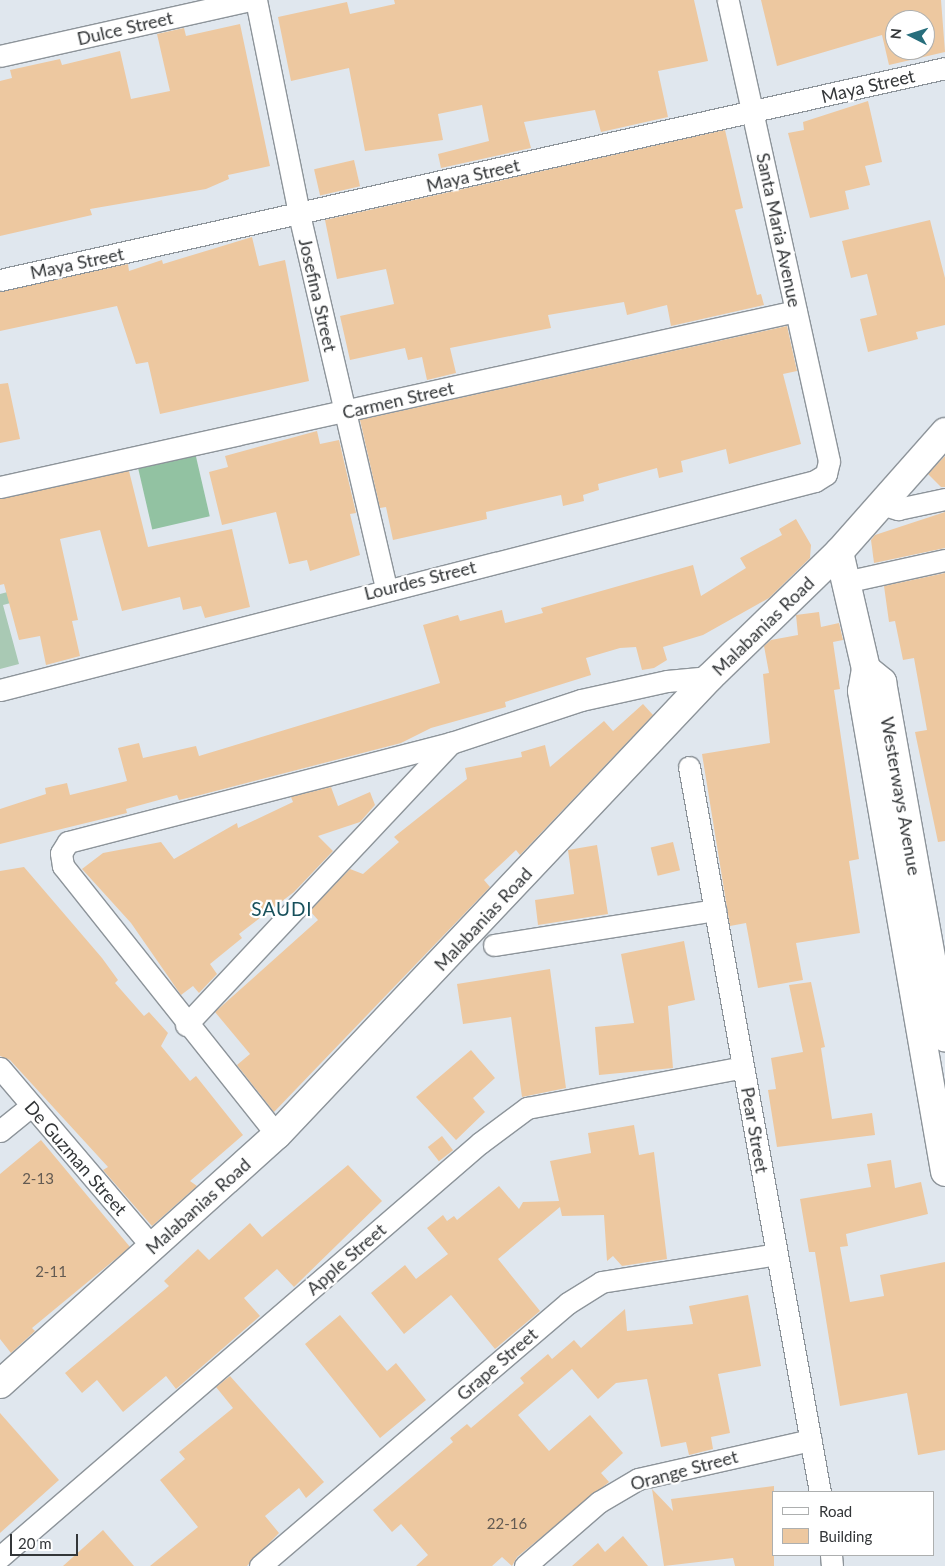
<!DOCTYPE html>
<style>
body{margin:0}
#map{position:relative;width:945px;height:1566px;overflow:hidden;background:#e0e7ee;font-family:Lato,sans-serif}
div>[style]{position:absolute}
.green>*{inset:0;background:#a9c9b4}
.forest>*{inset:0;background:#92c2a2;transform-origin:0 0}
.building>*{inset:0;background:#edc8a0;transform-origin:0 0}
.roads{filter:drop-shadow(1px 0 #8d949a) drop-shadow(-1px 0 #8d949a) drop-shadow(0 1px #8d949a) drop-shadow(0 -1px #8d949a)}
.street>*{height:21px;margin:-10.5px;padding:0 10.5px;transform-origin:10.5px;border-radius:10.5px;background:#fff}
.secondary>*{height:28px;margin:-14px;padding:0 14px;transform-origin:14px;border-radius:14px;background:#fff}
span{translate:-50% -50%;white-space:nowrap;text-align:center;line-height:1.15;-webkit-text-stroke:4.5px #fff;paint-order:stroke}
.number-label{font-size:15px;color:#625a52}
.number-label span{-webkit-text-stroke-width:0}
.street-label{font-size:18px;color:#333638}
.neighbourhood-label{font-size:19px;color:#17505b;letter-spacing:1px}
.legend{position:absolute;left:772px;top:1491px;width:162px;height:65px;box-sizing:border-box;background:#fff;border:1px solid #adafaf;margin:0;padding:6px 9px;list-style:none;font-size:15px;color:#333638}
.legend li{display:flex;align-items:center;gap:10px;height:25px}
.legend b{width:25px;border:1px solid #adafaf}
.north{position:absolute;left:885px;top:10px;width:50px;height:50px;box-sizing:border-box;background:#fff;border:1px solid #adafaf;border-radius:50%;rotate:275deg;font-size:14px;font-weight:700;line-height:20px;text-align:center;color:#333638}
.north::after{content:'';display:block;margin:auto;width:18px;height:22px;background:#276e7c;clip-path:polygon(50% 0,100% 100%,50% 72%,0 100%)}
.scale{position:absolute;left:10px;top:1534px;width:68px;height:22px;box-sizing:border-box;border:2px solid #333638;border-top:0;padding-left:6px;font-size:15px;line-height:18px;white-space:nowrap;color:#333638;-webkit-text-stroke:4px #fff;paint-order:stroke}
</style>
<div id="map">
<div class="green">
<div style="clip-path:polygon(23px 588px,26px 599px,3px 605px,19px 664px,0 669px,0 594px)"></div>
</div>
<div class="forest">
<div style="left:194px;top:448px;width:70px;height:59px;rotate:77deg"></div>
</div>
<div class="building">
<div style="clip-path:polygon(394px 0,694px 0,708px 61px,658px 71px,668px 117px,601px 132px,595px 110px,524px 122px,531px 148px,441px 168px,438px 154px,489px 141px,482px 105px,438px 114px,443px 140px,365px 151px,349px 68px,291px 81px,278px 17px,347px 2px,350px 14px,395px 4px)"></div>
<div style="clip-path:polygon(evenodd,761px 0,941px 0,945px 52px,889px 65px,882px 35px,777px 66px,761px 0,895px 20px,925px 20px,925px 50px,895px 50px,895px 20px)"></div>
<div style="clip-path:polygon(240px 24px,270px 166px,228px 175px,229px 179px,206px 189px,90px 209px,92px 215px,0 236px,0 81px,12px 78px,10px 70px,60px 59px,62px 65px,120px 51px,131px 99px,170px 91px,157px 34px,184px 28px,186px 36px)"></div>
<div style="clip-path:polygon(868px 101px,882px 162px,865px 166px,870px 185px,845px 191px,849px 209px,810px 218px,788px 133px,804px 130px,803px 122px)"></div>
<div style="clip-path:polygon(725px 130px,743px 208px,735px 210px,757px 295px,761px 294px,764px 305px,671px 326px,667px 305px,627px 315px,624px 302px,548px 315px,551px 328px,450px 348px,456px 373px,427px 380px,422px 357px,408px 360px,405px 348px,350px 360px,340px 316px,394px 304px,386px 269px,337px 279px,325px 220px)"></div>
<div style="left:354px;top:160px;width:27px;height:41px;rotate:77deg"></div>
<div style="clip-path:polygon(930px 220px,945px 278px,945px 325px,916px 332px,918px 339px,868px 352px,860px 319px,877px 315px,867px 274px,851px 278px,842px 241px)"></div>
<div style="clip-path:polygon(252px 237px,259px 266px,285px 260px,309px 381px,160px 414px,148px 362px,136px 364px,117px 306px,0 331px,0 292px,128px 264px,129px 271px,162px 260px,163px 264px)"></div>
<div style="clip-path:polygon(787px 326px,797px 371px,783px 374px,801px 444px,729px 464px,726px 449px,681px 461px,683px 472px,659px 478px,657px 468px,598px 484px,599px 490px,583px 495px,584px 501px,563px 506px,561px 495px,486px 512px,487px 519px,393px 540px,386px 507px,380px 508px,360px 420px)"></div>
<div style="clip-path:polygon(8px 383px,20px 439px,0 443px,0 384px)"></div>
<div style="clip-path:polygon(317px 431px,320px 444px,339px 440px,356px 513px,350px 514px,360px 555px,310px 571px,307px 560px,289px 564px,276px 512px,222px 525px,209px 472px,228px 467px,225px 456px)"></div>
<div style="clip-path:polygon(945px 456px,945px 487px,941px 487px,928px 474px)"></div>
<div style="clip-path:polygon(129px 471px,148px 547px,232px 529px,250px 607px,205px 618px,201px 606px,183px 610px,180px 597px,122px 611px,100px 530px,60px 539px,78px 620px,72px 621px,80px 656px,46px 665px,40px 636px,19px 640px,4px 584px,0 585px,0 499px)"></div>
<div style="clip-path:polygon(945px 512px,945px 548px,874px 563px,871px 540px,875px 535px)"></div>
<div style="clip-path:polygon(796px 519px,811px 545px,810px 558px,769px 598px,703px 635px,663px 647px,667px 660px,654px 668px,642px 670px,636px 647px,620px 648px,586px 658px,591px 675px,505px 702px,506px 707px,431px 728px,401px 743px,200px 795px,179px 800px,177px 795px,126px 809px,127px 813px,0 844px,0 809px,46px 794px,45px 788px,67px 783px,70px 795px,127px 781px,118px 748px,139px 743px,143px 758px,196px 746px,199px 756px,440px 683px,423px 625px,458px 615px,460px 621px,502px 610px,505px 623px,543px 613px,541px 608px,693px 565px,701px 596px,746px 568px,740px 558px,782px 535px,779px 529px)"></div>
<div style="clip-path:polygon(945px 573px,945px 841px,938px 842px,915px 732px,927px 730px,914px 658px,903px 660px,895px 621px,889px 622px,884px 586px)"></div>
<div style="clip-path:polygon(819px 612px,821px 627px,839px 623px,843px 640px,833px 642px,840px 689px,834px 690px,859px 859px,849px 861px,860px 933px,796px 943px,803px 980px,758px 988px,746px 923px,730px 926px,702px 754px,770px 743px,763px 674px,769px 673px,764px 646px,771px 640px,798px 635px,796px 615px)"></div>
<div style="clip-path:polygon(643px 704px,653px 715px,520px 855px,516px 850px,484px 880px,490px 887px,274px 1112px,237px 1065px,250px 1054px,215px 1012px,318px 920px,310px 911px,350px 869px,363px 874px,399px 842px,394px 837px,467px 779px,465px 768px,522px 757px,521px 752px,545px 745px,550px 767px,604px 721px,613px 731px)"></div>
<div style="clip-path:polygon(331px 787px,338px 806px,370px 792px,375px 805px,360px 822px,318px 836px,333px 851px,294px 892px,239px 934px,242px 938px,210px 964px,217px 974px,199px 993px,193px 986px,181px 995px,131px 923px,82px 869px,103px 853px,161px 842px,174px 859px,237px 823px,238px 828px,293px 802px,291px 797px)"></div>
<div style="left:673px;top:842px;width:29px;height:23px;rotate:76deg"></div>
<div style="clip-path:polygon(597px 845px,608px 914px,538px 925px,535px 900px,574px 894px,568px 850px)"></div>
<div style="clip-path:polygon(24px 867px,102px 958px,118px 980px,115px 983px,144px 1016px,149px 1012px,168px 1033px,161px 1046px,190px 1081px,196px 1076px,243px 1135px,190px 1181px,197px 1186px,152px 1226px,103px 1170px,108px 1167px,10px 1060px,0 1056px,0 871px)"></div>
<div style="clip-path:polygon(684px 941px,695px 1000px,668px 1006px,673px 1068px,599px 1075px,595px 1027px,634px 1023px,621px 954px)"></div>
<div style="clip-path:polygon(550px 969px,566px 1088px,522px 1097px,511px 1017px,463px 1024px,457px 984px)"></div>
<div style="clip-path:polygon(811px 982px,825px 1047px,821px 1048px,832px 1119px,872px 1113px,875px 1135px,777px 1147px,768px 1090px,776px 1089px,771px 1058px,803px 1052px,789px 985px)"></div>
<div style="clip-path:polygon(471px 1050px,495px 1078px,473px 1098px,485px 1112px,456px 1140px,416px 1097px)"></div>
<div style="clip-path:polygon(634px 1125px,639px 1155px,654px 1152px,667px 1259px,622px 1266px,613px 1256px,607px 1261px,604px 1215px,562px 1216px,560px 1207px,498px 1259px,540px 1311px,495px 1349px,451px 1295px,404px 1334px,371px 1293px,405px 1265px,416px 1279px,448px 1254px,427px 1228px,443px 1215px,447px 1221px,454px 1216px,457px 1220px,499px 1186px,519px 1209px,523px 1202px,559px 1201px,550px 1161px,591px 1153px,588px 1133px)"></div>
<div style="left:442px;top:1136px;width:18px;height:18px;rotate:52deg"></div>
<div style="clip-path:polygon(41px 1140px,130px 1247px,32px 1328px,35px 1331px,11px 1353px,0 1339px,0 1174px)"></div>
<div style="clip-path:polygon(891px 1160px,895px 1188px,921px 1182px,928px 1214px,846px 1234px,848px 1246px,840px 1247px,850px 1302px,884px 1296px,880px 1275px,945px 1262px,945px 1450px,918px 1455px,907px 1393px,840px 1406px,815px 1252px,809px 1252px,800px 1199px,871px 1187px,867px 1164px)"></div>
<div style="clip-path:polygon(348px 1165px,382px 1201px,294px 1287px,277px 1269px,244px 1298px,260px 1316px,176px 1389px,166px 1376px,123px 1412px,97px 1380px,82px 1393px,65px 1373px,169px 1286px,164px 1281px,198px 1249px,209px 1260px,250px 1223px,262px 1237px)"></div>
<div style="clip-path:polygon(748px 1295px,761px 1366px,718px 1374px,730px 1433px,711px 1437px,713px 1449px,689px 1455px,686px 1442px,661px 1447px,647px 1379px,616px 1383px,598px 1399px,572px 1369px,518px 1415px,549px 1451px,590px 1415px,623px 1453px,601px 1473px,609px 1482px,517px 1557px,512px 1566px,502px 1557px,492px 1566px,416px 1566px,428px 1555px,401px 1524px,392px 1532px,373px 1510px,453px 1442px,450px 1438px,467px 1424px,471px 1428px,524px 1383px,520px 1378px,548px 1354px,552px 1359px,574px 1340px,581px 1348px,625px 1309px,627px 1331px,693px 1324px,689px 1306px)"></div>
<div style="clip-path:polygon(340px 1315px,387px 1371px,396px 1363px,426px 1400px,380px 1438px,305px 1344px)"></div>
<div style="clip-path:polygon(230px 1376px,324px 1482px,306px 1498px,299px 1488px,265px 1516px,279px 1533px,247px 1566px,150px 1566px,198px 1527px,160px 1480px,185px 1459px,179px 1452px,233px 1408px,216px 1387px)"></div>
<div style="clip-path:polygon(0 1413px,59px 1480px,0 1533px)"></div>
<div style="clip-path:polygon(774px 1486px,774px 1566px,735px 1566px,733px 1558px,664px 1566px,652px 1489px,673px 1511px,671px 1499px)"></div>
<div style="clip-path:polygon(103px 1530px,134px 1566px,63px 1566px)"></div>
<div style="clip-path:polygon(623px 1536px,648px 1566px,572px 1566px,598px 1543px,605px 1552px)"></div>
</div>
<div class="roads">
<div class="street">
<div style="left:256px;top:0;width:218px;rotate:78.6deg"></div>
<div style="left:299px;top:214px;width:384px;rotate:76.9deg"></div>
<div style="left:0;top:56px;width:256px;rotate:-12.6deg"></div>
<div style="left:0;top:280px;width:968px;rotate:-12.64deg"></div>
<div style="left:0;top:487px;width:815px;rotate:-12.47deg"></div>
<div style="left:878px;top:503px;width:21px;rotate:17deg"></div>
<div style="left:898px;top:509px;width:48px;rotate:-12deg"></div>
<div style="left:845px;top:582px;width:102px;rotate:-12.4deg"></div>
<div style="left:0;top:690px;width:841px;rotate:-14.38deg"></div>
<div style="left:815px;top:481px;width:13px;rotate:-32deg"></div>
<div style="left:826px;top:474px;width:13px;rotate:-77deg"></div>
<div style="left:829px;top:461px;width:472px;rotate:-102.4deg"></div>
<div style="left:689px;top:767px;width:737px;rotate:79.76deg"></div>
<div style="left:494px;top:945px;width:224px;rotate:-9deg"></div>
<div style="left:186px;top:1025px;width:387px;rotate:-46.8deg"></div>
<div style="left:0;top:1068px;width:236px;rotate:49.6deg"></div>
<div style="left:0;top:1131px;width:40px;rotate:-39deg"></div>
<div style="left:277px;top:1135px;width:344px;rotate:-128.5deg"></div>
<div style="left:63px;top:866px;width:13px;rotate:-99deg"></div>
<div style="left:61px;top:853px;width:13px;rotate:-58deg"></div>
<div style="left:68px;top:842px;width:396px;rotate:-14.5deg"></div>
<div style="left:451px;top:743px;width:137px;rotate:-18.3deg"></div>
<div style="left:581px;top:700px;width:88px;rotate:-12.5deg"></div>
<div style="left:667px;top:681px;width:43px;rotate:-5.3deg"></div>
<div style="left:831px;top:1555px;width:11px;rotate:85deg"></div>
<div style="left:0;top:1557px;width:634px;rotate:-40.78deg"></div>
<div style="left:480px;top:1143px;width:59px;rotate:-36.7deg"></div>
<div style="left:527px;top:1108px;width:220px;rotate:-10.7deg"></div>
<div style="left:260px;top:1566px;width:405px;rotate:-40.5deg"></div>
<div style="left:568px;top:1303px;width:39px;rotate:-32deg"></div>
<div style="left:601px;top:1282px;width:178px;rotate:-9deg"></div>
<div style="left:525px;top:1566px;width:98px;rotate:-40.9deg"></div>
<div style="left:599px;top:1502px;width:45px;rotate:-30.5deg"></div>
<div style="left:638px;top:1479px;width:177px;rotate:-12.7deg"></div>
</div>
<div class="secondary">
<div style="left:839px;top:552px;width:120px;rotate:77deg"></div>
<div style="left:866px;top:669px;width:22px;rotate:100deg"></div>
<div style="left:862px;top:691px;width:488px;rotate:80.2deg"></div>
<div style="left:866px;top:669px;width:21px;rotate:39deg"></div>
<div style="left:882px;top:682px;width:361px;rotate:79.9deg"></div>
<div style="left:0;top:1384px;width:372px;rotate:-42deg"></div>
<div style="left:277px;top:1135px;width:630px;rotate:-46.61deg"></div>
<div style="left:710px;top:677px;width:180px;rotate:-44.1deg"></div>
<div style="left:839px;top:552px;width:160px;rotate:-48.5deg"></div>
</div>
</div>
<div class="number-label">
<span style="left:38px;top:1179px">2-13</span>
<span style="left:51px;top:1272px">2-11</span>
<span style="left:507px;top:1524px">22-16</span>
</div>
<div class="street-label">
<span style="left:125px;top:28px;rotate:-13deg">Dulce Street</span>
<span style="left:868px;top:86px;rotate:-13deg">Maya Street</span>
<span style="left:473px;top:175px;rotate:-13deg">Maya Street</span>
<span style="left:779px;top:230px;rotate:78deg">Santa Maria Avenue</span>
<span style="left:77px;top:263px;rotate:-12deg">Maya Street</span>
<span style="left:318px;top:295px;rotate:77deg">Josefina Street</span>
<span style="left:398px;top:400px;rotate:-13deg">Carmen Street</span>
<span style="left:420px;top:580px;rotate:-14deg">Lourdes Street</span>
<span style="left:763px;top:626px;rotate:-44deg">Malabanias Road</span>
<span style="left:901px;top:796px;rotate:80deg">Westerways Avenue</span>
<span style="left:483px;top:919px;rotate:-47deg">Malabanias Road</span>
<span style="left:755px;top:1130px;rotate:80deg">Pear Street</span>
<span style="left:76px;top:1158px;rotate:49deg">De Guzman Street</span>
<span style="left:198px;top:1206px;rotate:-42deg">Malabanias Road</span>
<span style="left:346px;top:1259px;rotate:-41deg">Apple Street</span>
<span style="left:497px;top:1364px;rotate:-41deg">Grape Street</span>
<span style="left:684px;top:1470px;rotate:-15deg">Orange Street</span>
</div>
<div class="neighbourhood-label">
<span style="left:282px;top:909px">SAUDI</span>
</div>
<ul class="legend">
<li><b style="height:6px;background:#fff"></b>Road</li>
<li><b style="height:14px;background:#edc8a0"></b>Building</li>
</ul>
<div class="north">N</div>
<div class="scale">20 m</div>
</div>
